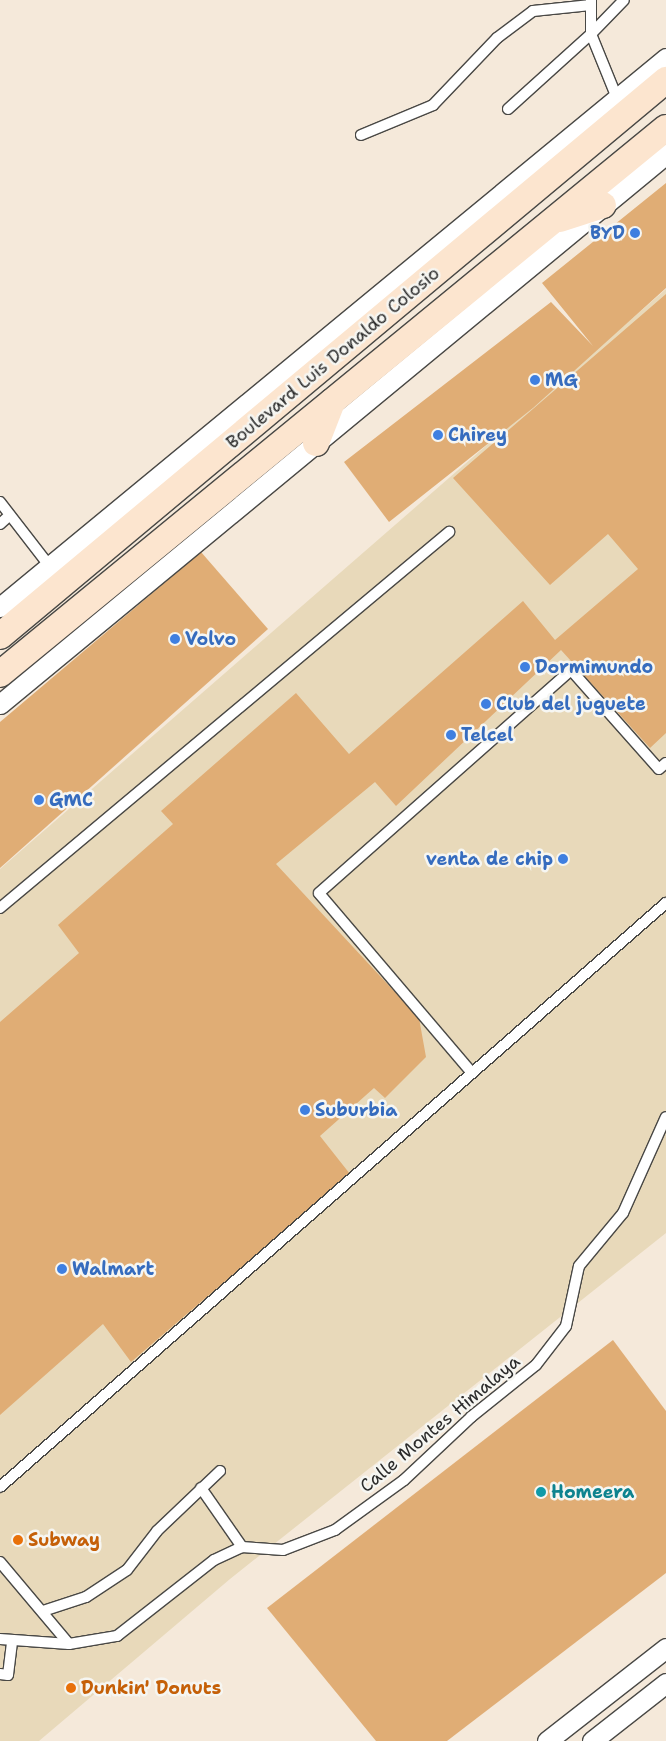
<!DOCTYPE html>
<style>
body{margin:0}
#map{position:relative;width:666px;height:1741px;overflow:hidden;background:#f5e9da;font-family:"Shantell Sans",sans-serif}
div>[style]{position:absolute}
.built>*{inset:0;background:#e8d9ba}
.building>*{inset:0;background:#e0ad75}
.roads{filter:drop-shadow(1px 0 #494845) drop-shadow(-1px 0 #494845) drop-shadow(0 1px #494845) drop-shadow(0 -1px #494845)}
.lane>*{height:10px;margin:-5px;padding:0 5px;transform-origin:5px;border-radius:5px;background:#fff}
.street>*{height:19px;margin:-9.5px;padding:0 9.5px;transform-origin:9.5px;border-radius:9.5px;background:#fff}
.secondary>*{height:26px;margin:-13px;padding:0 13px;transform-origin:13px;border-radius:13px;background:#fce5cf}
.dots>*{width:14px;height:14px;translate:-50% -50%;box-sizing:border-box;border:2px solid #f6f6f2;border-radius:50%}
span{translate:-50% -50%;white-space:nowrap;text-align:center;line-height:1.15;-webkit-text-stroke:5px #f6f6f2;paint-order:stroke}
.shop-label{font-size:18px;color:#366cbe;font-weight:700}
.right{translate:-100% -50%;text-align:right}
.left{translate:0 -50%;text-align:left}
.street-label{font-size:18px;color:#2b2b2b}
.culture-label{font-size:18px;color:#0d838f;font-weight:700}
.food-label{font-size:18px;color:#c56008;font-weight:700}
</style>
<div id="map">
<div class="built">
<div style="clip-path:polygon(666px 289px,666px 1233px,230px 1579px,39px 1741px,0 1741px,0 869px)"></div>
</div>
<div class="building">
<div style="clip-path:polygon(666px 183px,666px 288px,533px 408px,389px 522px,344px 462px,551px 302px,593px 346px,542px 283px)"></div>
<div style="clip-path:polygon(666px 294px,666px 733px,650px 748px,561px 650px,396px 806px,375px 782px,276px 864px,419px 1018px,426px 1057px,385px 1098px,374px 1088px,320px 1136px,350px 1174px,131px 1362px,103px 1324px,0 1415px,0 1022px,79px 953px,58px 925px,173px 824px,161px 811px,296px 693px,349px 754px,523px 601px,555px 640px,638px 569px,608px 534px,550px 585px,453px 478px)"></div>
<div style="clip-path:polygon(201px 552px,268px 629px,0 868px,0 722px)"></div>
<div style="clip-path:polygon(613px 1340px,666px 1411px,666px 1573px,447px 1741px,376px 1741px,267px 1608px)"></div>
</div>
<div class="roads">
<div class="lane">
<div style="left:617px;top:98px;width:69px;rotate:-112.1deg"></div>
<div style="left:591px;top:34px;width:47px;rotate:-45.9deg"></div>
<div style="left:508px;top:109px;width:112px;rotate:-42.1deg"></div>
<div style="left:591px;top:34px;width:34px;rotate:-90deg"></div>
<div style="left:361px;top:135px;width:78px;rotate:-22.6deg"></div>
<div style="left:433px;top:105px;width:93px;rotate:-46.3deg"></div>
<div style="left:497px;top:38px;width:45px;rotate:-36.9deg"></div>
<div style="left:533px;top:11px;width:58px;rotate:-5.9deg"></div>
<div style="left:0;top:502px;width:83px;rotate:52.3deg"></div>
<div style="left:0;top:524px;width:13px;rotate:-42deg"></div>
<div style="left:0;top:908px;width:586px;rotate:-39.94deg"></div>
<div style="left:472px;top:1073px;width:236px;rotate:-130.4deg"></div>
<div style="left:319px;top:893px;width:337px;rotate:-41.5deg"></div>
<div style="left:571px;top:670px;width:132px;rotate:48.4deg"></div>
<div style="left:659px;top:769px;width:9px;rotate:-41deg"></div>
<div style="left:0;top:1487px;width:886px;rotate:-41.25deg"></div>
<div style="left:201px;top:1488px;width:72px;rotate:55.2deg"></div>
<div style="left:0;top:1562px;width:107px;rotate:49.9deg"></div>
<div style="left:43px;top:1611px;width:45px;rotate:-18deg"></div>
<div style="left:86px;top:1597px;width:49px;rotate:-33.4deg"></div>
<div style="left:127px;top:1570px;width:49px;rotate:-52.4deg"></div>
<div style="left:157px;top:1531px;width:87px;rotate:-43.6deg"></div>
<div style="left:0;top:1639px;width:69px;rotate:4.1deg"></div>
<div style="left:69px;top:1644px;width:49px;rotate:-9.5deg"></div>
<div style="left:117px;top:1636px;width:123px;rotate:-38.1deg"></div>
<div style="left:214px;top:1560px;width:31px;rotate:-25deg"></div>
<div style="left:242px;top:1547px;width:41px;rotate:4.2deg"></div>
<div style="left:283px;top:1550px;width:56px;rotate:-21deg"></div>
<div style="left:335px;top:1530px;width:85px;rotate:-35.9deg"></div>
<div style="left:404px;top:1480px;width:92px;rotate:-43.2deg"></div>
<div style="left:471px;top:1417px;width:83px;rotate:-38.7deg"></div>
<div style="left:536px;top:1365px;width:49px;rotate:-52.4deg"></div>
<div style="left:566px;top:1326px;width:61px;rotate:-77.8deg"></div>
<div style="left:579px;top:1266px;width:69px;rotate:-50.3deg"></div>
<div style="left:623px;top:1213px;width:105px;rotate:-65.9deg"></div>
<div style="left:0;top:1674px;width:8px;rotate:7deg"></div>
<div style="left:8px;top:1675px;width:34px;rotate:-83deg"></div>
</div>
<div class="street">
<div style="left:0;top:607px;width:863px;rotate:-39.5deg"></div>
<div style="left:0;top:704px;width:864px;rotate:-39.55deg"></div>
<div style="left:547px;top:1741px;width:151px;rotate:-38deg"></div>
<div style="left:592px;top:1741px;width:94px;rotate:-38.1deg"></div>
</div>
<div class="secondary">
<div style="left:560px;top:219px;width:45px;rotate:-18deg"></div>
<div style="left:316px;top:443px;width:44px;rotate:-68.7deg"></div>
<div style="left:0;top:636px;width:868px;rotate:-39.86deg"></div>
<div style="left:0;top:674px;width:861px;rotate:-39.35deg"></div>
</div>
</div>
<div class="dots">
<div style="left:635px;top:233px;background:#3f7fe0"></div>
<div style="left:535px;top:380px;background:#3f7fe0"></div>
<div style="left:438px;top:435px;background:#3f7fe0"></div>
<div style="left:175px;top:639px;background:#3f7fe0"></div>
<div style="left:525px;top:667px;background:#3f7fe0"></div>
<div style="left:486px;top:704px;background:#3f7fe0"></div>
<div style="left:451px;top:735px;background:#3f7fe0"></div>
<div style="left:39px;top:800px;background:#3f7fe0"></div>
<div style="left:563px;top:859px;background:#3f7fe0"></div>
<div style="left:305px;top:1110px;background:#3f7fe0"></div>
<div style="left:62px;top:1269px;background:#3f7fe0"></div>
<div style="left:541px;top:1492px;background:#0f9aa8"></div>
<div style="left:18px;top:1540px;background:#e8710a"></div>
<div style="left:71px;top:1688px;background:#e8710a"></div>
</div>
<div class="shop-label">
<span class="right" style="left:625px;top:233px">BYD</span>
<span class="left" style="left:545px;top:380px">MG</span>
<span class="left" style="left:448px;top:435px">Chirey</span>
<span class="left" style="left:185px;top:639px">Volvo</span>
<span class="left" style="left:535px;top:667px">Dormimundo</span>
<span class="left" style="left:496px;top:704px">Club del juguete</span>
<span class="left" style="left:461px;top:735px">Telcel</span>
<span class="left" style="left:49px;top:800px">GMC</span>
<span class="right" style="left:553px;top:859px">venta de chip</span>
<span class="left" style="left:315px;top:1110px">Suburbia</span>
<span class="left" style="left:72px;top:1269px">Walmart</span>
</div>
<div class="street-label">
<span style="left:333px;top:358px;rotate:-40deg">Boulevard Luis Donaldo Colosio</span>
<span style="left:440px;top:1424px;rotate:-40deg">Calle Montes Himalaya</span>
</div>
<div class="culture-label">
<span class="left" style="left:551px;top:1492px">Homeera</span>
</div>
<div class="food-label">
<span class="left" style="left:28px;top:1540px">Subway</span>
<span class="left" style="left:81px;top:1688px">Dunkin' Donuts</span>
</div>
</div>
